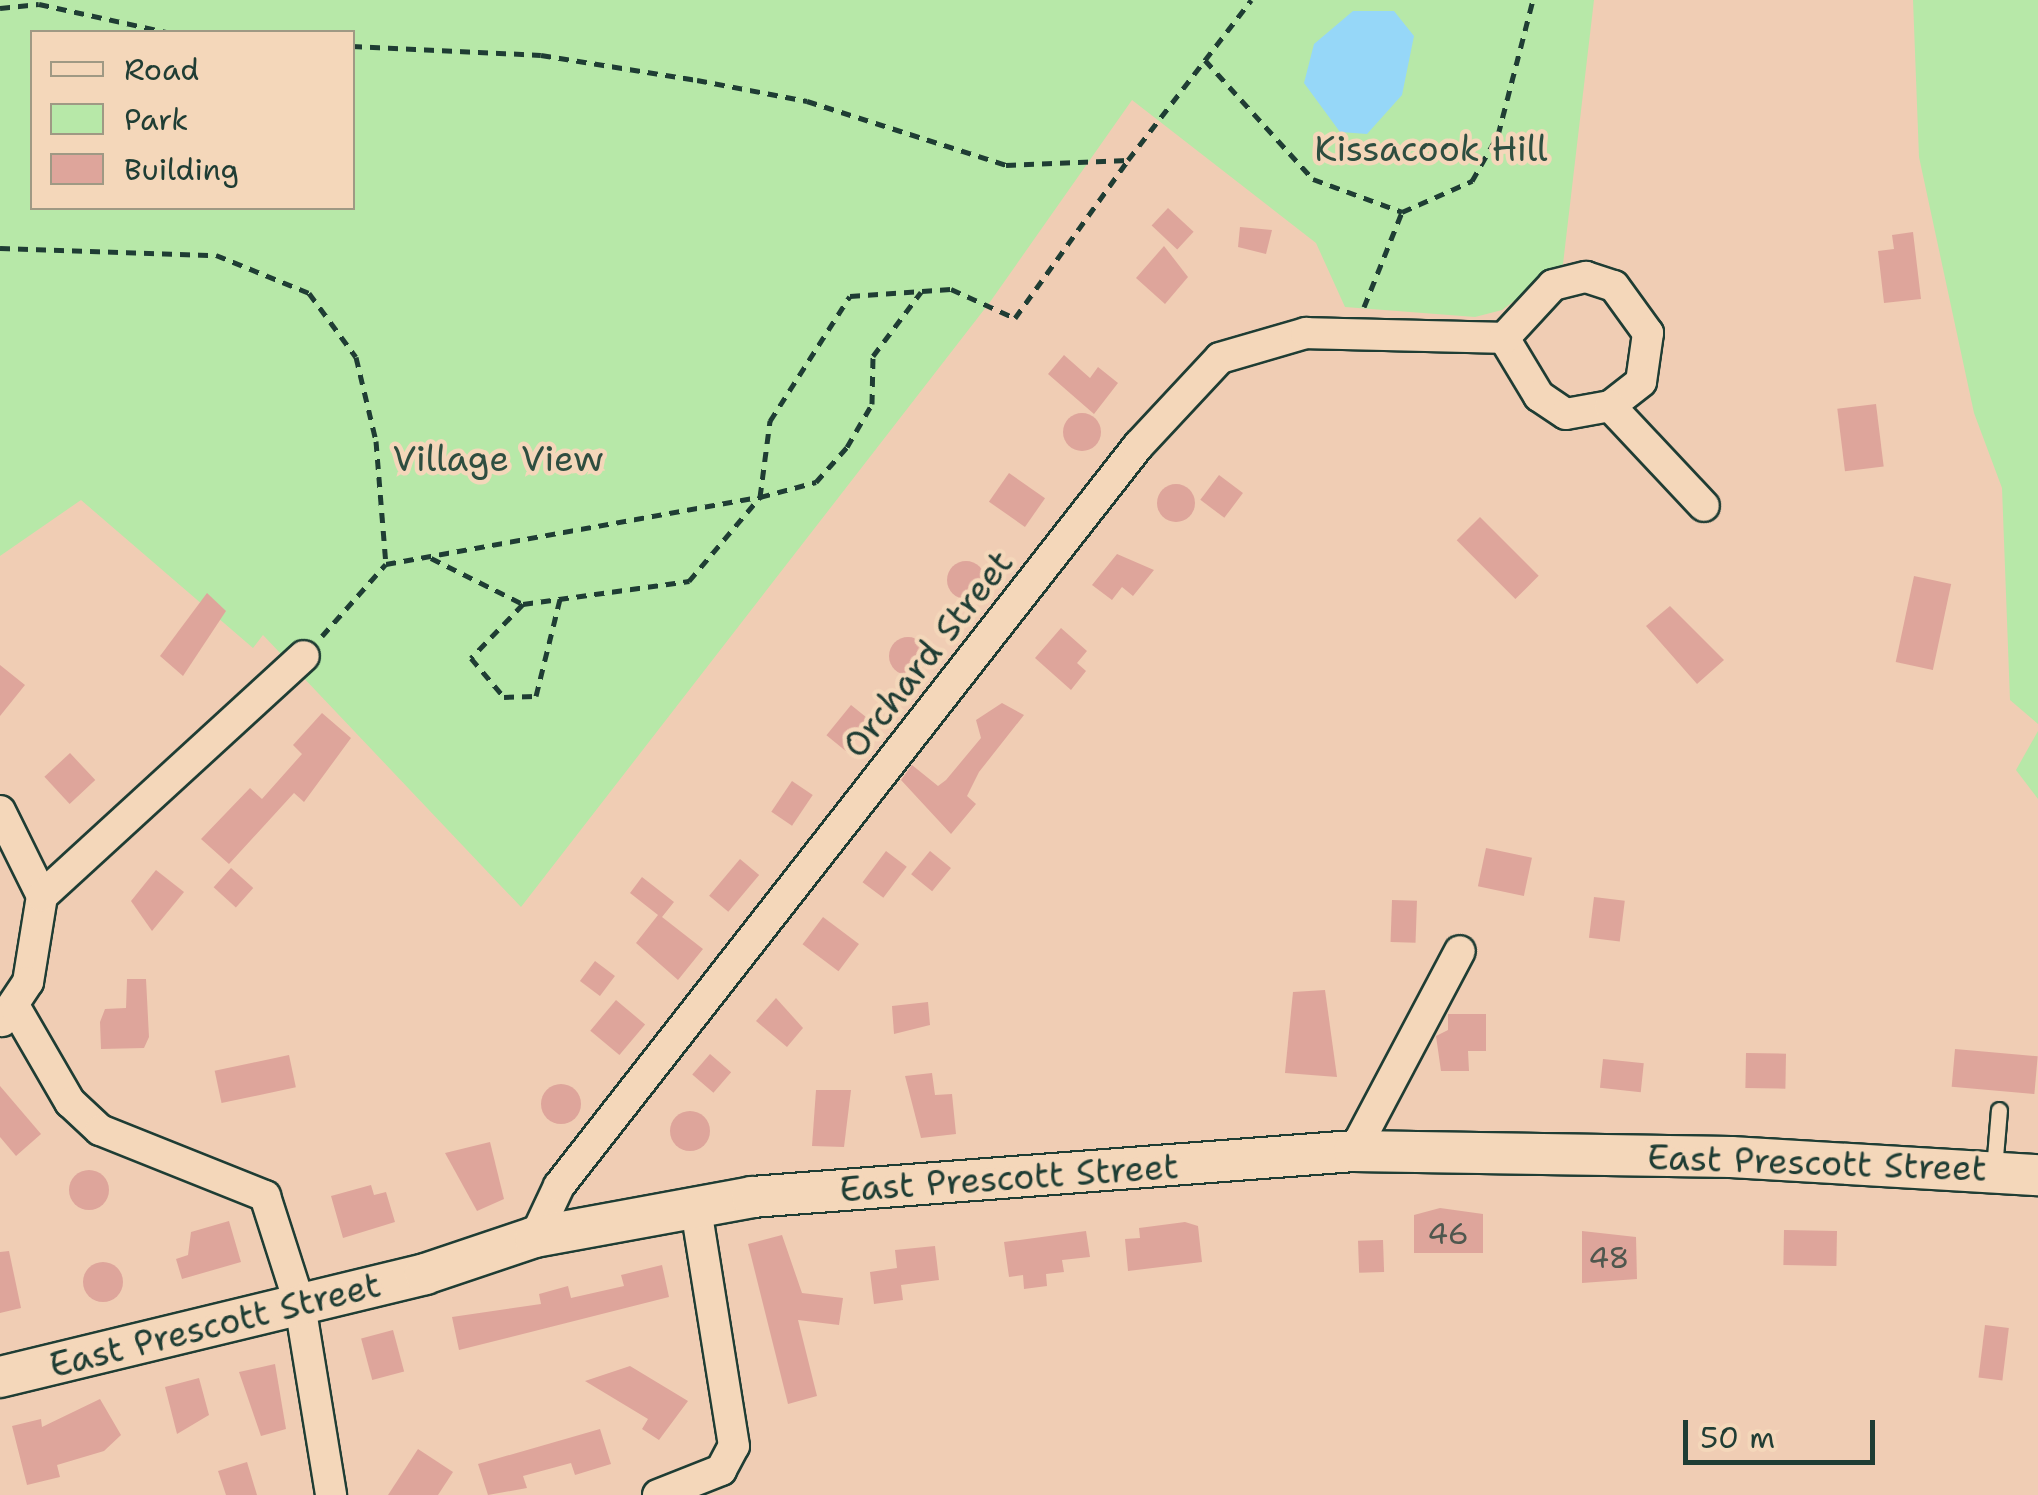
<!DOCTYPE html>
<style>
body{margin:0}
#map{position:relative;width:2038px;height:1495px;overflow:hidden;background:#f0cdb4;font-family:"Shantell Sans",sans-serif}
div>[style]{position:absolute}
.green>*{inset:0;background:#b7e8a8}
.water>*{inset:0;background:#96d7f8}
.building>*{inset:0;background:#dea59b;transform-origin:0 0}
.round{border-radius:50%}
.path>*{height:5px;margin-top:-2.5px;transform-origin:0;background:repeating-linear-gradient(90deg,#1f3d34 0 10px,transparent 0 18px)}
.roads{filter:drop-shadow(2px 0 #1f3d34) drop-shadow(-2px 0 #1f3d34) drop-shadow(0 2px #1f3d34) drop-shadow(0 -2px #1f3d34)}
.service>*{height:15px;margin:-7.5px;padding:0 7.5px;transform-origin:7.5px;border-radius:7.5px;background:#f4d7ba}
.minor>*{height:30px;margin:-15px;padding:0 15px;transform-origin:15px;border-radius:15px;background:#f4d7ba}
.secondary>*{height:40px;margin:-20px;padding:0 20px;transform-origin:20px;border-radius:20px;background:#f4d7ba}
span{translate:-50% -50%;white-space:nowrap;text-align:center;line-height:1.15;-webkit-text-stroke:9px #f4d7ba;paint-order:stroke}
.number-label{font-size:30px;color:#4f574e}
.number-label span{-webkit-text-stroke-width:0}
.park-label{font-size:35px;color:#2e4e40}
.street-label{font-size:35px;color:#1f3d34}
.legend{position:absolute;left:30px;top:30px;width:325px;height:180px;box-sizing:border-box;background:#f4d7ba;border:2px solid #9f9984;margin:0;padding:12px 18px;list-style:none;font-size:30px;color:#1f3d34}
.legend li{display:flex;align-items:center;gap:20px;height:50px}
.legend b{width:50px;border:2px solid #9f9984}
.scale{position:absolute;left:1683px;top:1420px;width:192px;height:45px;box-sizing:border-box;border:5px solid #1f3d34;border-top:0;padding-left:12px;font-size:30px;line-height:35px;white-space:nowrap;color:#1f3d34;-webkit-text-stroke:8px #f4d7ba;paint-order:stroke}
</style>
<div id="map">
<div class="green">
<div style="clip-path:polygon(evenodd,0 0,1594px 0,1563px 264px,1502px 310px,1475px 317px,1345px 307px,1316px 243px,1132px 100px,990px 302px,521px 907px,263px 635px,253px 648px,81px 500px,0 556px,0 0,32px 32px,352px 32px,352px 208px,32px 208px,32px 32px)"></div>
<div style="clip-path:polygon(1913px 0,2038px 0,2038px 724px,2010px 700px,2002px 488px,1974px 413px,1919px 157px)"></div>
<div style="clip-path:polygon(2038px 731px,2038px 799px,2016px 770px)"></div>
</div>
<div class="water">
<div style="clip-path:polygon(1353px 11px,1394px 11px,1414px 36px,1402px 95px,1367px 134px,1340px 132px,1304px 83px,1314px 44px)"></div>
</div>
<div class="building">
<div style="left:1168px;top:208px;width:35px;height:24px;rotate:43deg"></div>
<div style="clip-path:polygon(1240px 227px,1272px 230px,1266px 254px,1238px 247px)"></div>
<div style="clip-path:polygon(1913px 232px,1921px 299px,1884px 303px,1878px 251px,1894px 249px,1892px 235px)"></div>
<div style="clip-path:polygon(1164px 246px,1188px 277px,1165px 304px,1136px 278px)"></div>
<div style="clip-path:polygon(1064px 355px,1090px 378px,1098px 367px,1118px 383px,1094px 414px,1048px 374px)"></div>
<div style="left:1876px;top:404px;width:63px;height:39px;rotate:83deg"></div>
<div class="round" style="left:1063px;top:413px;width:38px;height:38px"></div>
<div style="left:1009px;top:473px;width:44px;height:35px;rotate:35deg"></div>
<div style="left:1219px;top:475px;width:30px;height:31px;rotate:37deg"></div>
<div class="round" style="left:1157px;top:484px;width:38px;height:38px"></div>
<div style="left:1480px;top:517px;width:83px;height:33px;rotate:45deg"></div>
<div style="clip-path:polygon(1117px 554px,1154px 570px,1133px 596px,1122px 587px,1112px 600px,1092px 585px)"></div>
<div class="round" style="left:947px;top:561px;width:38px;height:38px"></div>
<div style="left:1914px;top:576px;width:38px;height:88px;rotate:12deg"></div>
<div style="clip-path:polygon(207px 593px,226px 611px,183px 676px,160px 656px)"></div>
<div style="clip-path:polygon(1670px 606px,1724px 660px,1697px 684px,1646px 626px)"></div>
<div style="clip-path:polygon(1061px 628px,1087px 651px,1077px 663px,1086px 671px,1071px 690px,1035px 658px)"></div>
<div class="round" style="left:889px;top:637px;width:38px;height:38px"></div>
<div style="clip-path:polygon(0 665px,25px 685px,0 716px)"></div>
<div style="clip-path:polygon(1002px 703px,1024px 715px,979px 772px,967px 796px,976px 804px,951px 834px,901px 780px,912px 765px,938px 786px,946px 780px,981px 738px,976px 720px)"></div>
<div style="left:851px;top:705px;width:26px;height:39px;rotate:39deg"></div>
<div style="clip-path:polygon(322px 713px,351px 738px,304px 802px,294px 793px,229px 864px,201px 839px,250px 788px,262px 799px,302px 754px,293px 745px)"></div>
<div style="left:70px;top:753px;width:37px;height:35px;rotate:47deg"></div>
<div style="left:792px;top:781px;width:25px;height:37px;rotate:34deg"></div>
<div style="left:1486px;top:848px;width:47px;height:39px;rotate:12deg"></div>
<div style="left:886px;top:851px;width:26px;height:39px;rotate:37deg"></div>
<div style="left:930px;top:851px;width:27px;height:30px;rotate:39deg"></div>
<div style="left:740px;top:859px;width:25px;height:48px;rotate:40deg"></div>
<div style="left:231px;top:868px;width:30px;height:26px;rotate:42deg"></div>
<div style="clip-path:polygon(156px 870px,184px 892px,152px 931px,131px 901px)"></div>
<div style="clip-path:polygon(642px 877px,674px 902px,662px 917px,703px 949px,678px 980px,636px 943px,658px 915px,630px 893px)"></div>
<div style="left:1594px;top:897px;width:31px;height:41px;rotate:7deg"></div>
<div style="left:1392px;top:900px;width:25px;height:42px;rotate:2deg"></div>
<div style="left:823px;top:917px;width:45px;height:34px;rotate:37deg"></div>
<div style="left:595px;top:961px;width:25px;height:25px;rotate:37deg"></div>
<div style="clip-path:polygon(127px 979px,146px 979px,149px 1037px,144px 1048px,101px 1049px,100px 1022px,105px 1009px,126px 1008px)"></div>
<div style="clip-path:polygon(1325px 990px,1337px 1077px,1285px 1073px,1293px 992px)"></div>
<div style="clip-path:polygon(776px 998px,803px 1028px,787px 1047px,756px 1021px)"></div>
<div style="left:616px;top:1000px;width:38px;height:40px;rotate:40deg"></div>
<div style="clip-path:polygon(928px 1002px,930px 1025px,894px 1034px,892px 1006px)"></div>
<div style="clip-path:polygon(1448px 1014px,1486px 1014px,1486px 1051px,1468px 1051px,1469px 1071px,1441px 1071px,1436px 1036px,1448px 1030px)"></div>
<div style="left:1955px;top:1049px;width:83px;height:38px;rotate:5deg"></div>
<div style="left:1746px;top:1053px;width:40px;height:35px;rotate:1deg"></div>
<div style="left:710px;top:1054px;width:28px;height:27px;rotate:41deg"></div>
<div style="left:289px;top:1055px;width:33px;height:76px;rotate:78deg"></div>
<div style="left:1603px;top:1059px;width:41px;height:29px;rotate:6deg"></div>
<div style="clip-path:polygon(932px 1073px,935px 1095px,952px 1094px,956px 1134px,921px 1138px,905px 1076px)"></div>
<div class="round" style="left:541px;top:1084px;width:40px;height:40px"></div>
<div style="clip-path:polygon(0 1086px,41px 1134px,16px 1156px,0 1137px)"></div>
<div style="clip-path:polygon(816px 1090px,851px 1090px,844px 1147px,812px 1146px)"></div>
<div class="round" style="left:670px;top:1111px;width:40px;height:40px"></div>
<div style="clip-path:polygon(490px 1142px,504px 1199px,477px 1211px,445px 1153px)"></div>
<div class="round" style="left:69px;top:1170px;width:40px;height:40px"></div>
<div style="clip-path:polygon(371px 1185px,374px 1195px,386px 1192px,395px 1222px,343px 1238px,331px 1196px)"></div>
<div style="clip-path:polygon(1440px 1208px,1483px 1214px,1483px 1253px,1414px 1253px,1414px 1215px)"></div>
<div style="clip-path:polygon(229px 1221px,241px 1262px,182px 1279px,176px 1259px,188px 1255px,191px 1232px)"></div>
<div style="clip-path:polygon(1185px 1222px,1198px 1226px,1202px 1262px,1128px 1271px,1125px 1239px,1140px 1238px,1139px 1228px)"></div>
<div style="left:1784px;top:1230px;width:53px;height:35px;rotate:1deg"></div>
<div style="clip-path:polygon(1086px 1231px,1090px 1257px,1062px 1260px,1064px 1272px,1046px 1274px,1047px 1286px,1024px 1289px,1023px 1275px,1009px 1277px,1004px 1242px)"></div>
<div style="clip-path:polygon(1582px 1231px,1636px 1237px,1637px 1279px,1582px 1283px)"></div>
<div style="clip-path:polygon(782px 1235px,802px 1293px,843px 1298px,839px 1325px,798px 1320px,817px 1396px,788px 1404px,748px 1244px)"></div>
<div style="left:1383px;top:1240px;width:32px;height:25px;rotate:88deg"></div>
<div style="clip-path:polygon(935px 1246px,939px 1280px,901px 1285px,903px 1300px,874px 1304px,870px 1272px,897px 1268px,895px 1250px)"></div>
<div style="clip-path:polygon(9px 1251px,21px 1308px,0 1313px,0 1252px)"></div>
<div class="round" style="left:83px;top:1262px;width:40px;height:40px"></div>
<div style="clip-path:polygon(662px 1265px,669px 1297px,459px 1350px,452px 1317px,541px 1304px,539px 1294px,568px 1286px,571px 1298px,624px 1286px,621px 1275px)"></div>
<div style="left:1985px;top:1325px;width:24px;height:53px;rotate:7deg"></div>
<div style="left:393px;top:1330px;width:43px;height:33px;rotate:75deg"></div>
<div style="clip-path:polygon(275px 1364px,286px 1429px,261px 1436px,239px 1372px)"></div>
<div style="clip-path:polygon(630px 1366px,688px 1401px,659px 1440px,642px 1429px,648px 1419px,585px 1381px)"></div>
<div style="clip-path:polygon(199px 1378px,209px 1415px,177px 1434px,165px 1387px)"></div>
<div style="clip-path:polygon(100px 1399px,121px 1435px,104px 1451px,57px 1465px,60px 1477px,27px 1485px,12px 1426px,41px 1419px,42px 1427px)"></div>
<div style="clip-path:polygon(600px 1429px,611px 1464px,575px 1475px,571px 1463px,523px 1476px,527px 1488px,488px 1495px,478px 1464px)"></div>
<div style="clip-path:polygon(418px 1449px,453px 1472px,438px 1495px,388px 1495px)"></div>
<div style="clip-path:polygon(247px 1462px,257px 1495px,226px 1495px,218px 1471px)"></div>
</div>
<div class="path">
<div style="left:0;top:8px;width:39px;rotate:-6deg"></div>
<div style="left:39px;top:4px;width:130px;rotate:12.4deg"></div>
<div style="left:352px;top:46px;width:189px;rotate:2.7deg"></div>
<div style="left:541px;top:55px;width:158px;rotate:9.1deg"></div>
<div style="left:697px;top:80px;width:112px;rotate:10.8deg"></div>
<div style="left:807px;top:101px;width:209px;rotate:17.8deg"></div>
<div style="left:1006px;top:165px;width:122px;rotate:-2.3deg"></div>
<div style="left:1128px;top:160px;width:202px;rotate:-52.4deg"></div>
<div style="left:1205px;top:60px;width:161px;rotate:47.8deg"></div>
<div style="left:1313px;top:179px;width:95px;rotate:20.3deg"></div>
<div style="left:0;top:248px;width:216px;rotate:1.9deg"></div>
<div style="left:216px;top:255px;width:100px;rotate:22.2deg"></div>
<div style="left:309px;top:293px;width:79px;rotate:53.7deg"></div>
<div style="left:356px;top:357px;width:86px;rotate:76.6deg"></div>
<div style="left:376px;top:441px;width:123px;rotate:85.4deg"></div>
<div style="left:386px;top:564px;width:380px;rotate:-10.2deg"></div>
<div style="left:760px;top:497px;width:77px;rotate:-82.5deg"></div>
<div style="left:770px;top:421px;width:148px;rotate:-57.4deg"></div>
<div style="left:850px;top:296px;width:101px;rotate:-4deg"></div>
<div style="left:951px;top:289px;width:70px;rotate:24.4deg"></div>
<div style="left:1015px;top:318px;width:194px;rotate:-54.4deg"></div>
<div style="left:1364px;top:307px;width:102px;rotate:-68.2deg"></div>
<div style="left:1402px;top:212px;width:77px;rotate:-23.9deg"></div>
<div style="left:1472px;top:181px;width:53px;rotate:-60.5deg"></div>
<div style="left:1498px;top:135px;width:139px;rotate:-75.5deg"></div>
<div style="left:431px;top:558px;width:103px;rotate:26.6deg"></div>
<div style="left:523px;top:604px;width:168px;rotate:-7.9deg"></div>
<div style="left:689px;top:581px;width:110px;rotate:-49.8deg"></div>
<div style="left:760px;top:497px;width:58px;rotate:-15deg"></div>
<div style="left:816px;top:482px;width:47px;rotate:-48.5deg"></div>
<div style="left:847px;top:447px;width:50px;rotate:-59.8deg"></div>
<div style="left:872px;top:404px;width:48px;rotate:-88.8deg"></div>
<div style="left:873px;top:356px;width:80px;rotate:-53.1deg"></div>
<div style="left:523px;top:604px;width:75px;rotate:133.9deg"></div>
<div style="left:471px;top:658px;width:51px;rotate:49.8deg"></div>
<div style="left:504px;top:697px;width:32px;rotate:-2deg"></div>
<div style="left:536px;top:696px;width:100px;rotate:-76.1deg"></div>
<div style="left:322px;top:636px;width:96px;rotate:-48.4deg"></div>
</div>
<div class="roads">
<div class="service">
<div style="left:1994px;top:1169px;width:59px;rotate:-85.2deg"></div>
</div>
<div class="minor">
<div style="left:1504px;top:338px;width:68px;rotate:58.9deg"></div>
<div style="left:1539px;top:396px;width:32px;rotate:34deg"></div>
<div style="left:1566px;top:414px;width:45px;rotate:-10.3deg"></div>
<div style="left:0;top:811px;width:95px;rotate:63.7deg"></div>
<div style="left:42px;top:896px;width:87px;rotate:99.2deg"></div>
<div style="left:28px;top:982px;width:47px;rotate:123.7deg"></div>
<div style="left:42px;top:896px;width:355px;rotate:-42.5deg"></div>
<div style="left:16px;top:1009px;width:108px;rotate:59.9deg"></div>
<div style="left:70px;top:1102px;width:41px;rotate:43deg"></div>
<div style="left:100px;top:1130px;width:178px;rotate:21.8deg"></div>
<div style="left:265px;top:1196px;width:114px;rotate:72.2deg"></div>
<div style="left:300px;top:1305px;width:193px;rotate:80.7deg"></div>
<div style="left:1354px;top:1151px;width:226px;rotate:-62.1deg"></div>
<div style="left:535px;top:1237px;width:56px;rotate:-64.8deg"></div>
<div style="left:559px;top:1186px;width:940px;rotate:-51.96deg"></div>
<div style="left:1138px;top:446px;width:120px;rotate:-47deg"></div>
<div style="left:1220px;top:358px;width:90px;rotate:-16.2deg"></div>
<div style="left:1306px;top:333px;width:198px;rotate:1.4deg"></div>
<div style="left:1504px;top:338px;width:72px;rotate:-47.2deg"></div>
<div style="left:1553px;top:285px;width:34px;rotate:-14deg"></div>
<div style="left:1586px;top:277px;width:29px;rotate:18deg"></div>
<div style="left:1614px;top:286px;width:58px;rotate:54.1deg"></div>
<div style="left:1648px;top:333px;width:49px;rotate:98.1deg"></div>
<div style="left:1641px;top:382px;width:39px;rotate:142deg"></div>
<div style="left:1610px;top:406px;width:137px;rotate:46.8deg"></div>
<div style="left:658px;top:1495px;width:68px;rotate:-21.6deg"></div>
<div style="left:721px;top:1470px;width:27px;rotate:-62deg"></div>
<div style="left:734px;top:1446px;width:240px;rotate:-99.1deg"></div>
</div>
<div class="secondary">
<div style="left:0;top:1377px;width:437px;rotate:-13.6deg"></div>
<div style="left:425px;top:1274px;width:116px;rotate:-18.6deg"></div>
<div style="left:535px;top:1237px;width:221px;rotate:-10.4deg"></div>
<div style="left:752px;top:1197px;width:604px;rotate:-4.37deg"></div>
<div style="left:1354px;top:1151px;width:377px;rotate:0.9deg"></div>
<div style="left:1731px;top:1157px;width:308px;rotate:3.4deg"></div>
</div>
</div>
<div class="number-label">
<span style="left:1448px;top:1234px">46</span>
<span style="left:1609px;top:1258px">48</span>
</div>
<div class="park-label">
<span style="left:1431px;top:149px">Kissacook Hill</span>
<span style="left:498px;top:459px">Village View</span>
</div>
<div class="street-label">
<span style="left:928px;top:654px;rotate:-52deg">Orchard Street</span>
<span style="left:1817px;top:1163px;rotate:2deg">East Prescott Street</span>
<span style="left:1009px;top:1178px;rotate:-4deg">East Prescott Street</span>
<span style="left:215px;top:1325px;rotate:-14deg">East Prescott Street</span>
</div>
<ul class="legend">
<li><b style="height:12px;background:#f4d7ba"></b>Road</li>
<li><b style="height:28px;background:#b7e8a8"></b>Park</li>
<li><b style="height:28px;background:#dea59b"></b>Building</li>
</ul>
<div class="scale">50 m</div>
</div>
